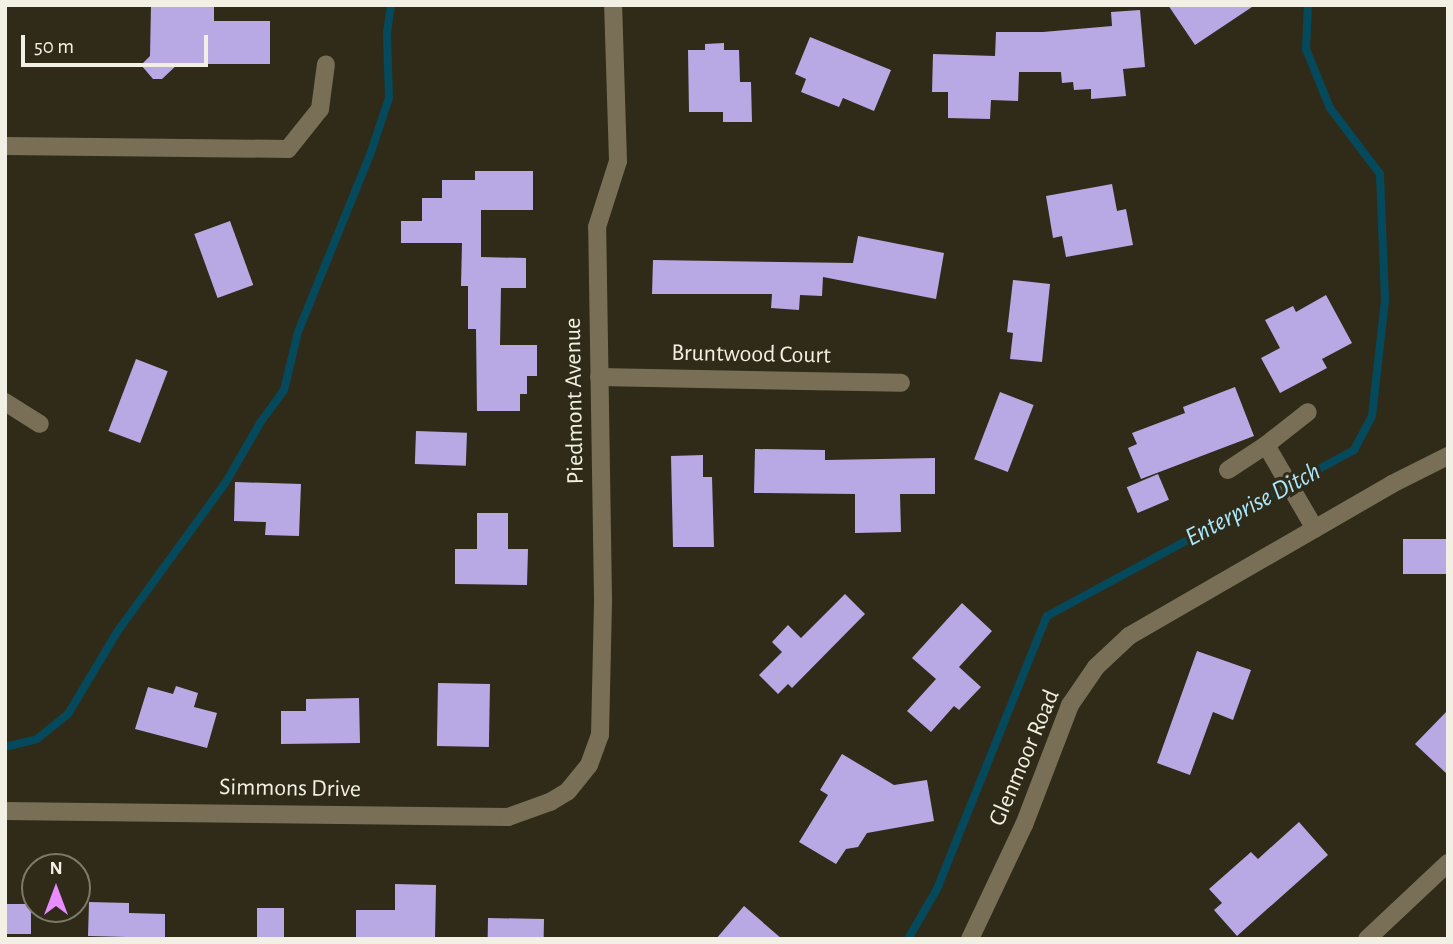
<!DOCTYPE html>
<style>
body{margin:0}
#map{position:relative;width:1453px;height:944px;overflow:hidden;background:#2f2b18;font-family:"Alegreya Sans",sans-serif}
div>[style]{position:absolute}
.stream>*{height:8px;margin:-4px;padding:0 4px;transform-origin:4px;border-radius:4px;background:#054a5c}
.building>*{inset:0;background:#b8a9e4;transform-origin:0 0}
.minor>*{height:18px;margin:-9px;padding:0 9px;transform-origin:9px;border-radius:9px;background:#786f56}
span{translate:-50% -50%;white-space:nowrap;text-align:center;line-height:1.15;-webkit-text-stroke:7px #2f2b18;paint-order:stroke}
.street-label{font-size:24px;color:#f2f0e4}
.water-label{font-size:26px;color:#abe9ff;font-style:italic}
.frame{position:absolute;inset:0;border:7px solid #f2f0e4;pointer-events:none}
.north{position:absolute;left:21px;top:853px;width:70px;height:70px;box-sizing:border-box;background:#2f2b18;border:2px solid #7d7a6a;border-radius:50%;rotate:0deg;font-size:19px;font-weight:700;line-height:28px;text-align:center;color:#f2f0e4}
.north::after{content:'';display:block;margin:auto;width:24px;height:32px;background:#e98dfe;clip-path:polygon(50% 0,100% 100%,50% 72%,0 100%)}
.scale{position:absolute;left:21px;top:35px;width:187px;height:32px;box-sizing:border-box;border:4px solid #f2f0e4;border-top:0;padding-left:9px;font-size:21px;line-height:24px;white-space:nowrap;color:#f2f0e4;-webkit-text-stroke:5px #2f2b18;paint-order:stroke}
</style>
<div id="map">
<div class="stream">
<div style="left:5px;top:747px;width:33px;rotate:-14deg"></div>
<div style="left:37px;top:739px;width:40px;rotate:-39deg"></div>
<div style="left:68px;top:714px;width:96px;rotate:-59.1deg"></div>
<div style="left:117px;top:632px;width:185px;rotate:-54deg"></div>
<div style="left:226px;top:482px;width:68px;rotate:-60deg"></div>
<div style="left:260px;top:423px;width:41px;rotate:-54deg"></div>
<div style="left:284px;top:390px;width:60px;rotate:-76.4deg"></div>
<div style="left:298px;top:332px;width:191px;rotate:-67.9deg"></div>
<div style="left:370px;top:155px;width:60px;rotate:-71.6deg"></div>
<div style="left:389px;top:98px;width:65px;rotate:-91.8deg"></div>
<div style="left:387px;top:33px;width:28px;rotate:-82deg"></div>
<div style="left:908px;top:939px;width:58px;rotate:-59.9deg"></div>
<div style="left:937px;top:889px;width:294px;rotate:-68.1deg"></div>
<div style="left:1047px;top:616px;width:349px;rotate:-28.4deg"></div>
<div style="left:1354px;top:450px;width:38px;rotate:-62deg"></div>
<div style="left:1372px;top:416px;width:117px;rotate:-83.6deg"></div>
<div style="left:1385px;top:300px;width:126px;rotate:-92.3deg"></div>
<div style="left:1380px;top:174px;width:83px;rotate:-127.1deg"></div>
<div style="left:1330px;top:108px;width:64px;rotate:-112.1deg"></div>
<div style="left:1306px;top:49px;width:44px;rotate:-87.4deg"></div>
</div>
<div class="building">
<div style="clip-path:polygon(151px 5px,214px 5px,214px 21px,270px 21px,270px 64px,178px 64px,162px 79px,153px 79px,141px 65px,150px 56px)"></div>
<div style="clip-path:polygon(1168px 5px,1255px 5px,1195px 45px)"></div>
<div style="clip-path:polygon(1140px 10px,1145px 67px,1123px 69px,1126px 96px,1091px 99px,1091px 89px,1074px 90px,1073px 82px,1062px 83px,1061px 72px,1019px 72px,1018px 101px,991px 100px,990px 119px,948px 118px,948px 92px,932px 92px,933px 54px,995px 56px,996px 32px,1043px 32px,1112px 26px,1111px 12px)"></div>
<div style="clip-path:polygon(810px 37px,891px 70px,874px 111px,843px 98px,839px 107px,801px 92px,806px 79px,795px 74px)"></div>
<div style="clip-path:polygon(724px 43px,724px 50px,739px 50px,740px 82px,751px 82px,752px 122px,723px 122px,723px 112px,689px 112px,688px 50px,705px 50px,705px 44px)"></div>
<div style="clip-path:polygon(475px 171px,533px 171px,533px 210px,481px 210px,481px 257px,526px 258px,526px 288px,501px 288px,500px 345px,537px 345px,537px 376px,527px 376px,527px 394px,520px 394px,520px 411px,477px 411px,476px 329px,468px 329px,468px 286px,461px 286px,462px 243px,401px 243px,401px 221px,422px 221px,422px 198px,442px 198px,442px 180px,475px 180px)"></div>
<div style="clip-path:polygon(1112px 184px,1117px 211px,1126px 209px,1133px 245px,1066px 257px,1062px 236px,1053px 238px,1046px 196px)"></div>
<div style="left:230px;top:221px;width:68px;height:38px;rotate:70deg"></div>
<div style="clip-path:polygon(858px 236px,944px 253px,936px 299px,823px 277px,822px 296px,800px 295px,799px 310px,771px 308px,772px 294px,652px 294px,653px 260px,853px 263px)"></div>
<div style="clip-path:polygon(1013px 280px,1050px 284px,1042px 362px,1010px 359px,1013px 333px,1007px 332px)"></div>
<div style="clip-path:polygon(1326px 295px,1352px 343px,1322px 359px,1327px 368px,1280px 393px,1261px 358px,1280px 348px,1265px 320px,1293px 306px,1296px 312px)"></div>
<div style="left:136px;top:359px;width:34px;height:77px;rotate:21deg"></div>
<div style="clip-path:polygon(1235px 387px,1254px 436px,1141px 479px,1128px 448px,1137px 444px,1132px 433px,1185px 413px,1183px 407px)"></div>
<div style="left:1000px;top:392px;width:36px;height:72px;rotate:21deg"></div>
<div style="left:416px;top:431px;width:51px;height:33px;rotate:2deg"></div>
<div style="clip-path:polygon(755px 449px,825px 450px,825px 460px,935px 458px,935px 494px,900px 494px,901px 532px,855px 533px,855px 494px,754px 493px)"></div>
<div style="clip-path:polygon(703px 455px,703px 477px,712px 477px,714px 547px,673px 547px,671px 456px)"></div>
<div style="left:1158px;top:474px;width:28px;height:34px;rotate:67deg"></div>
<div style="clip-path:polygon(235px 482px,301px 484px,299px 536px,265px 535px,266px 522px,234px 521px)"></div>
<div style="clip-path:polygon(477px 513px,508px 513px,508px 549px,528px 549px,527px 585px,455px 584px,455px 549px,477px 549px)"></div>
<div style="left:1448px;top:539px;width:35px;height:45px;rotate:90deg"></div>
<div style="clip-path:polygon(845px 594px,865px 614px,792px 688px,788px 684px,778px 694px,759px 675px,782px 652px,772px 642px,788px 625px,801px 638px)"></div>
<div style="clip-path:polygon(962px 603px,992px 631px,959px 667px,981px 687px,959px 710px,954px 706px,931px 732px,907px 711px,936px 679px,912px 658px)"></div>
<div style="clip-path:polygon(1197px 651px,1251px 670px,1233px 720px,1213px 712px,1190px 775px,1157px 763px)"></div>
<div style="left:438px;top:683px;width:52px;height:63px;rotate:1deg"></div>
<div style="clip-path:polygon(176px 686px,198px 693px,194px 707px,217px 713px,207px 748px,135px 729px,148px 687px,173px 694px)"></div>
<div style="clip-path:polygon(359px 698px,360px 743px,281px 744px,281px 711px,306px 711px,306px 699px)"></div>
<div style="clip-path:polygon(1448px 710px,1448px 775px,1415px 744px)"></div>
<div style="clip-path:polygon(842px 754px,894px 785px,927px 780px,934px 821px,867px 833px,858px 847px,846px 849px,836px 864px,799px 842px,828px 795px,820px 790px)"></div>
<div style="clip-path:polygon(1299px 822px,1328px 855px,1237px 936px,1214px 910px,1222px 903px,1209px 889px,1251px 852px,1258px 859px)"></div>
<div style="clip-path:polygon(395px 884px,436px 885px,435px 939px,356px 939px,356px 910px,395px 910px)"></div>
<div style="clip-path:polygon(89px 902px,129px 903px,129px 913px,165px 914px,165px 938px,88px 936px)"></div>
<div style="left:5px;top:904px;width:26px;height:30px"></div>
<div style="clip-path:polygon(744px 906px,782px 939px,716px 939px)"></div>
<div style="left:257px;top:908px;width:27px;height:31px"></div>
<div style="left:488px;top:918px;width:56px;height:21px;rotate:1deg"></div>
</div>
<div class="minor">
<div style="left:5px;top:146px;width:283px;rotate:0.6deg"></div>
<div style="left:288px;top:149px;width:51px;rotate:-51.3deg"></div>
<div style="left:320px;top:109px;width:45px;rotate:-82.4deg"></div>
<div style="left:599px;top:377px;width:302px;rotate:1.1deg"></div>
<div style="left:5px;top:402px;width:41px;rotate:32.2deg"></div>
<div style="left:1266px;top:445px;width:53px;rotate:-38.2deg"></div>
<div style="left:1228px;top:470px;width:45px;rotate:-33.3deg"></div>
<div style="left:1266px;top:445px;width:97px;rotate:59.7deg"></div>
<div style="left:5px;top:811px;width:503px;rotate:0.68deg"></div>
<div style="left:508px;top:817px;width:45px;rotate:-19.7deg"></div>
<div style="left:550px;top:802px;width:21px;rotate:-31deg"></div>
<div style="left:568px;top:791px;width:33px;rotate:-51deg"></div>
<div style="left:589px;top:765px;width:32px;rotate:-70deg"></div>
<div style="left:600px;top:735px;width:137px;rotate:-88.7deg"></div>
<div style="left:603px;top:598px;width:371px;rotate:-90.9deg"></div>
<div style="left:597px;top:227px;width:69px;rotate:-72.3deg"></div>
<div style="left:618px;top:161px;width:156px;rotate:-91.8deg"></div>
<div style="left:970px;top:939px;width:126px;rotate:-64.7deg"></div>
<div style="left:1024px;top:825px;width:129px;rotate:-69deg"></div>
<div style="left:1070px;top:705px;width:46px;rotate:-55.6deg"></div>
<div style="left:1096px;top:667px;width:45px;rotate:-43.2deg"></div>
<div style="left:1129px;top:636px;width:304px;rotate:-30deg"></div>
<div style="left:1392px;top:484px;width:63px;rotate:-26.6deg"></div>
<div style="left:1367px;top:939px;width:111px;rotate:-43.2deg"></div>
</div>
<div class="street-label">
<span style="left:751px;top:355px;rotate:1deg">Bruntwood Court</span>
<span style="left:575px;top:401px;rotate:-91deg">Piedmont Avenue</span>
<span style="left:1025px;top:758px;rotate:-67deg">Glenmoor Road</span>
<span style="left:290px;top:789px;rotate:1deg">Simmons Drive</span>
</div>
<div class="water-label">
<span style="left:1253px;top:505px;rotate:-28deg">Enterprise Ditch</span>
</div>
<div class="frame"></div>
<div class="north">N</div>
<div class="scale">50 m</div>
</div>
